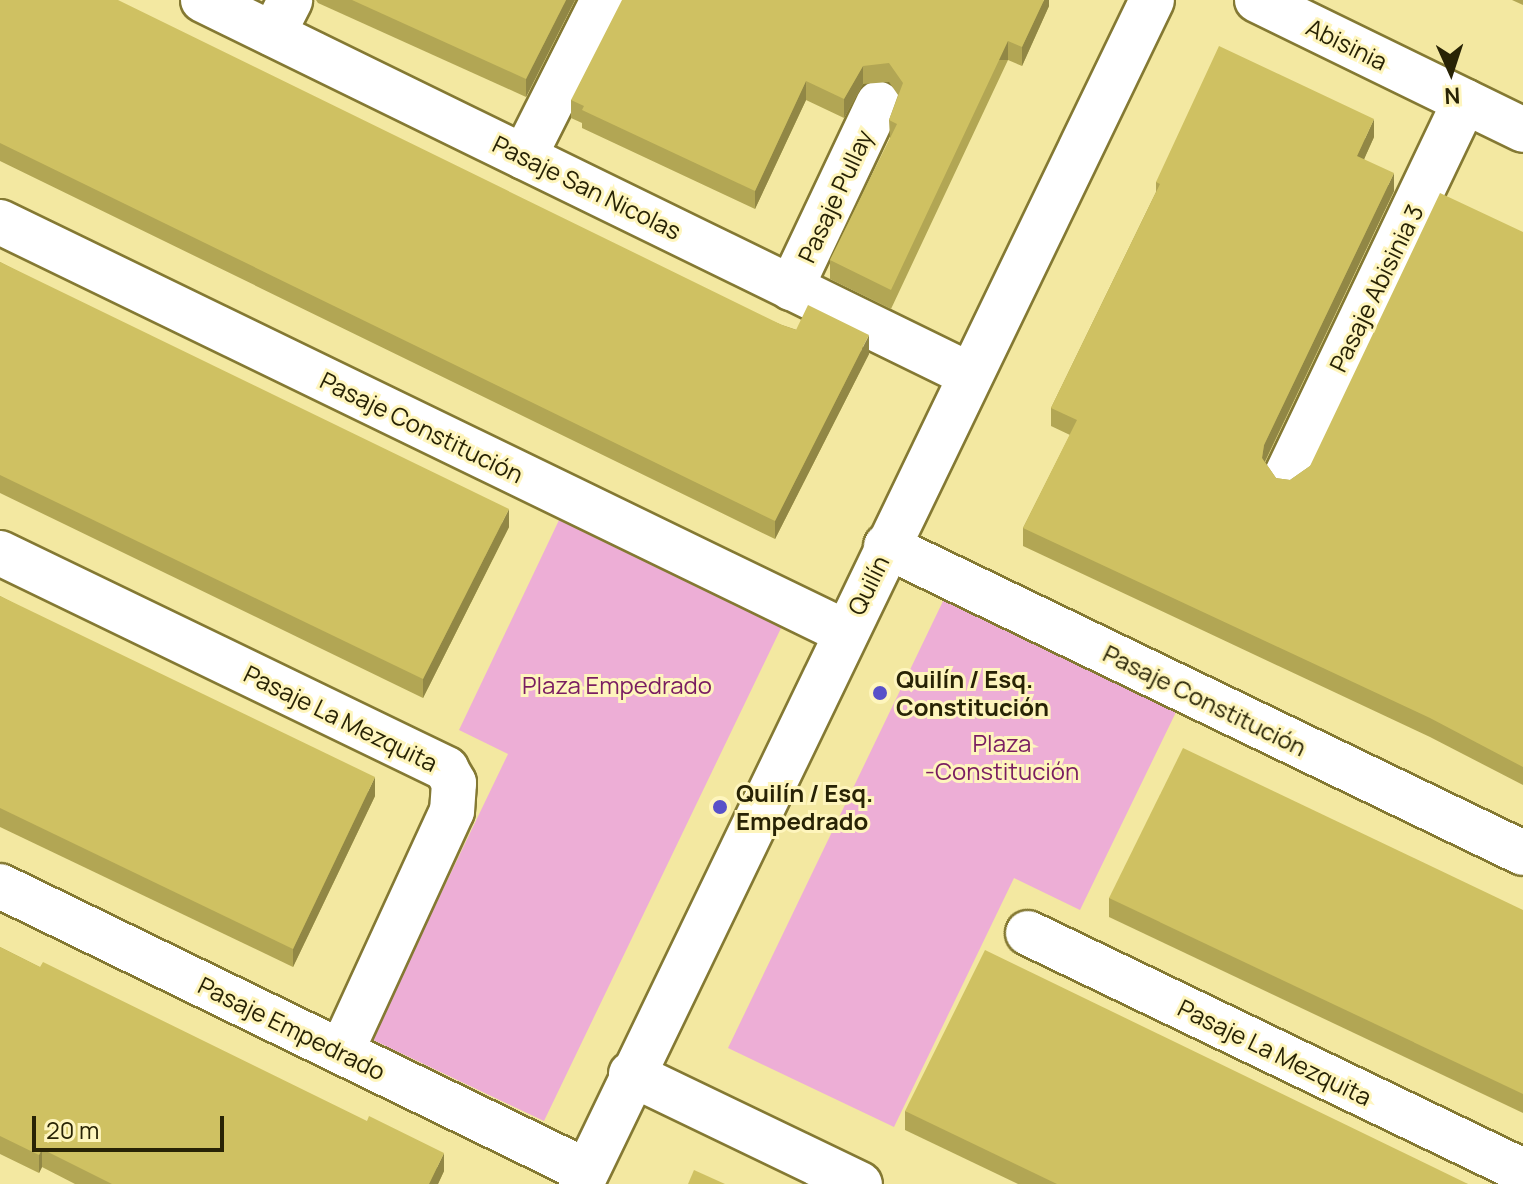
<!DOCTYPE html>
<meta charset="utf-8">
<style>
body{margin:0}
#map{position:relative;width:1523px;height:1184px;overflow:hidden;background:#f3e8a1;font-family:Manrope,sans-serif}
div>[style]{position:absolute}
.green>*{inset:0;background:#edaed6}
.roads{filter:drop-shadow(2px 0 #847933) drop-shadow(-2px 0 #847933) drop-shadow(0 2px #847933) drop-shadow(0 -2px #847933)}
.minor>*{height:44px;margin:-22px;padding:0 22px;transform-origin:22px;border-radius:22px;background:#fff}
.wall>*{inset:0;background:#b2a654}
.shaded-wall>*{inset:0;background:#918745;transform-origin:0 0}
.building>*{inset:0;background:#cfc162}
.dots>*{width:22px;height:22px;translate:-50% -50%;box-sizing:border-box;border:4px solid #fef5bd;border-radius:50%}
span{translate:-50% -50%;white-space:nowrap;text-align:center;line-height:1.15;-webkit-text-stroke:6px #fef5bd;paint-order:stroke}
.street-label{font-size:24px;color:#282305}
.poi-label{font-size:24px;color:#282305;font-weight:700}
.left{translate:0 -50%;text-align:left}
.park-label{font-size:24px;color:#7a1d61}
.north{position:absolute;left:1411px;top:32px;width:80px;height:80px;-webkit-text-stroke:6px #fef5bd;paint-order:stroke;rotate:177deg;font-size:22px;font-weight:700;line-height:32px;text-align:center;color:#282305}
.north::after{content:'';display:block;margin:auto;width:28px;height:36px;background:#282305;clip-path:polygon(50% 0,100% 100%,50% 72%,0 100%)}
.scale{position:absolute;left:32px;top:1116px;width:192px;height:36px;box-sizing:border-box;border:4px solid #282305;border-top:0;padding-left:10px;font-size:24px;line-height:28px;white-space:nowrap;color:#282305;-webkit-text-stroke:6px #fef5bd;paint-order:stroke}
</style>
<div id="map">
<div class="green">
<div style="clip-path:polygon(560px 518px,783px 624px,544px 1121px,371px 1039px,508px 754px,459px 730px)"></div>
<div style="clip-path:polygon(945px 597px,1178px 708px,1080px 910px,1014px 878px,894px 1127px,728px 1048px)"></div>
</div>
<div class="roads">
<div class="minor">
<div style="left:203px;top:0;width:854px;rotate:26.05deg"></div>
<div style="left:1257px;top:0;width:296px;rotate:26deg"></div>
<div style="left:273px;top:34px;width:38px;rotate:-63deg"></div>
<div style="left:524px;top:157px;width:176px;rotate:-63.3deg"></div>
<div style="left:0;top:222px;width:939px;rotate:25.88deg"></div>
<div style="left:791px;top:288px;width:204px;rotate:-64.7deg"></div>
<div style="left:1287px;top:474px;width:413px;rotate:-64.5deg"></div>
<div style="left:886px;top:546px;width:707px;rotate:25.73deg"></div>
<div style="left:0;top:553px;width:496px;rotate:25.8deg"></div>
<div style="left:446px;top:769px;width:16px;rotate:60deg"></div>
<div style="left:454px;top:783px;width:28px;rotate:94deg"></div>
<div style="left:452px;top:811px;width:265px;rotate:114.7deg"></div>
<div style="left:0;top:886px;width:649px;rotate:25.93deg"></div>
<div style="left:1028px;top:933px;width:549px;rotate:25.68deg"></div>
<div style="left:631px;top:1074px;width:254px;rotate:25.7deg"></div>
<div style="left:581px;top:1184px;width:1314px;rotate:-64.25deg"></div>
</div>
</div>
<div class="wall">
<div style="clip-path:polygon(0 0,782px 325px,869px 354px,775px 539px,0 161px)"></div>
<div style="clip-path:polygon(316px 0,575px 0,526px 97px,318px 3px)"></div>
<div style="clip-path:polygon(1049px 0,1049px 6px,1022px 66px,1008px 60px,891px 309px,830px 279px,830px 260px,890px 139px,889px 120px,898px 95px,889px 82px,863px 84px,844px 118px,806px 100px,755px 209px,582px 128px,582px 123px,571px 118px,571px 100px)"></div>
<div style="clip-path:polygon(1512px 0,1523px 0,1523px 5px)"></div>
<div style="clip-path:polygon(1374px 137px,1364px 159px,1394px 191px,1265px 462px,1276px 478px,1290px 480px,1310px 466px,1523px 232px,1523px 785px,1430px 737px,1023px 546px,1023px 528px,1070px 435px,1051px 426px,1051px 408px,1156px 192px,1156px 182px)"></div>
<div style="clip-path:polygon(0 262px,509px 527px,423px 698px,0 493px)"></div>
<div style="clip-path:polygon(0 596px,375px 796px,293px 967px,0 827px)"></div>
<div style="clip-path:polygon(1109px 898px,1523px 910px,1523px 1113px,1109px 917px)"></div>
<div style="clip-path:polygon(0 947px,444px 1171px,438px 1184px,75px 1184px,42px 1167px,39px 1173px,0 1154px)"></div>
<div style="clip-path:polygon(905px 1111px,1468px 1184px,1018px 1184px,905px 1130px)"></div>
</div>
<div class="shaded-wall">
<div style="clip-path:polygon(566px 0,575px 0,526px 97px,526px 79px)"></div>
<div style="clip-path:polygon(1044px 0,1049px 0,1049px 6px,1022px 66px,1022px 47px)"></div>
<div style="left:1008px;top:41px;width:19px;height:275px;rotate:90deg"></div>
<div style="clip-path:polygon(863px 66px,863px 84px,844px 118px,844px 99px)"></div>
<div style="clip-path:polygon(806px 81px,806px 100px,755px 209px,755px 191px)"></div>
<div style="clip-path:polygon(1374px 119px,1374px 137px,1357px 175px,1357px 156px)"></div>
<div style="clip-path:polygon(1394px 173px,1394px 191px,1264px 463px,1262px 458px,1264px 445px)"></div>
<div style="clip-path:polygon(869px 335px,869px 354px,775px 539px,775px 521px)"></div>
<div style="clip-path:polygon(509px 509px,509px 527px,423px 698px,423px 679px)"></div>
<div style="clip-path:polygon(375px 777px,375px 796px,293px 967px,293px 949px)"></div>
<div style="clip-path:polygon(42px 1149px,42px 1167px,39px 1173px,39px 1155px)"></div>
<div style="clip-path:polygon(444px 1153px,444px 1171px,438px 1184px,429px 1184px)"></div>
</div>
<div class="building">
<div style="clip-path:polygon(0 0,118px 0,782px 325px,796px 330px,808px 305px,869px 335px,775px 521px,0 143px)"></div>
<div style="clip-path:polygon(352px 0,566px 0,526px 79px)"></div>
<div style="clip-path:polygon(622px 0,1044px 0,1022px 47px,1008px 41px,891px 290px,830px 260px,897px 124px,889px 120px,903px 83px,889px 63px,863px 66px,844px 99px,806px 81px,755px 191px,582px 110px,584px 106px,571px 100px)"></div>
<div style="clip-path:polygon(1219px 46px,1374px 119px,1357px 156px,1394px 173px,1264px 445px,1262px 458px,1276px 478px,1290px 480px,1310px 466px,1440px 193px,1523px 232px,1523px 767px,1430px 718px,1023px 528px,1077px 420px,1051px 408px,1160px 184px,1156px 182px)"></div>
<div style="clip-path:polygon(0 262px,509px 509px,423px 679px,0 475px)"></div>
<div style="clip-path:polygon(0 596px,375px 777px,293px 949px,0 808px)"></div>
<div style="clip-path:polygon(1183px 748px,1523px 910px,1523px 1094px,1109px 898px)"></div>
<div style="clip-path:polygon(0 947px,40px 967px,43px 962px,367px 1121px,369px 1116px,444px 1153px,429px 1184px,112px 1184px,42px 1149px,39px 1155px,0 1136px)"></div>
<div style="clip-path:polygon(985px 950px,1468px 1184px,1057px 1184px,905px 1111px)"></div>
<div style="clip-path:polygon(694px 1170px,725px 1184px,688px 1184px)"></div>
</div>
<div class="dots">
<div style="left:880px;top:693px;background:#5851c9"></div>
<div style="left:720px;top:807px;background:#5851c9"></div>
</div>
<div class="street-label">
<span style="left:1347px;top:44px;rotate:26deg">Abisinia</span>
<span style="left:587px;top:187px;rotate:26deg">Pasaje San Nicolas</span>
<span style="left:835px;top:196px;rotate:-65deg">Pasaje Pullay</span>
<span style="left:1376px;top:288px;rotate:-64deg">Pasaje Abisinia 3</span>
<span style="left:422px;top:427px;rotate:26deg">Pasaje Constitución</span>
<span style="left:868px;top:585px;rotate:-64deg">Quilín</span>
<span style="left:1205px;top:700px;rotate:26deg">Pasaje Constitución</span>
<span style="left:341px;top:718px;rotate:26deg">Pasaje La Mezquita</span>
<span style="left:292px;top:1028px;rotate:26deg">Pasaje Empedrado</span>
<span style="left:1275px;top:1052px;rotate:26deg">Pasaje La Mezquita</span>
</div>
<div class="poi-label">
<span class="left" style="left:896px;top:693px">Quilín / Esq.<br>Constitución</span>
<span class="left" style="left:736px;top:807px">Quilín / Esq.<br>Empedrado</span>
</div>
<div class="park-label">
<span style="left:617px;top:685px">Plaza Empedrado</span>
<span style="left:1002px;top:757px">Plaza<br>-Constitución</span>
</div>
<div class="north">N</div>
<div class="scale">20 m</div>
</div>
